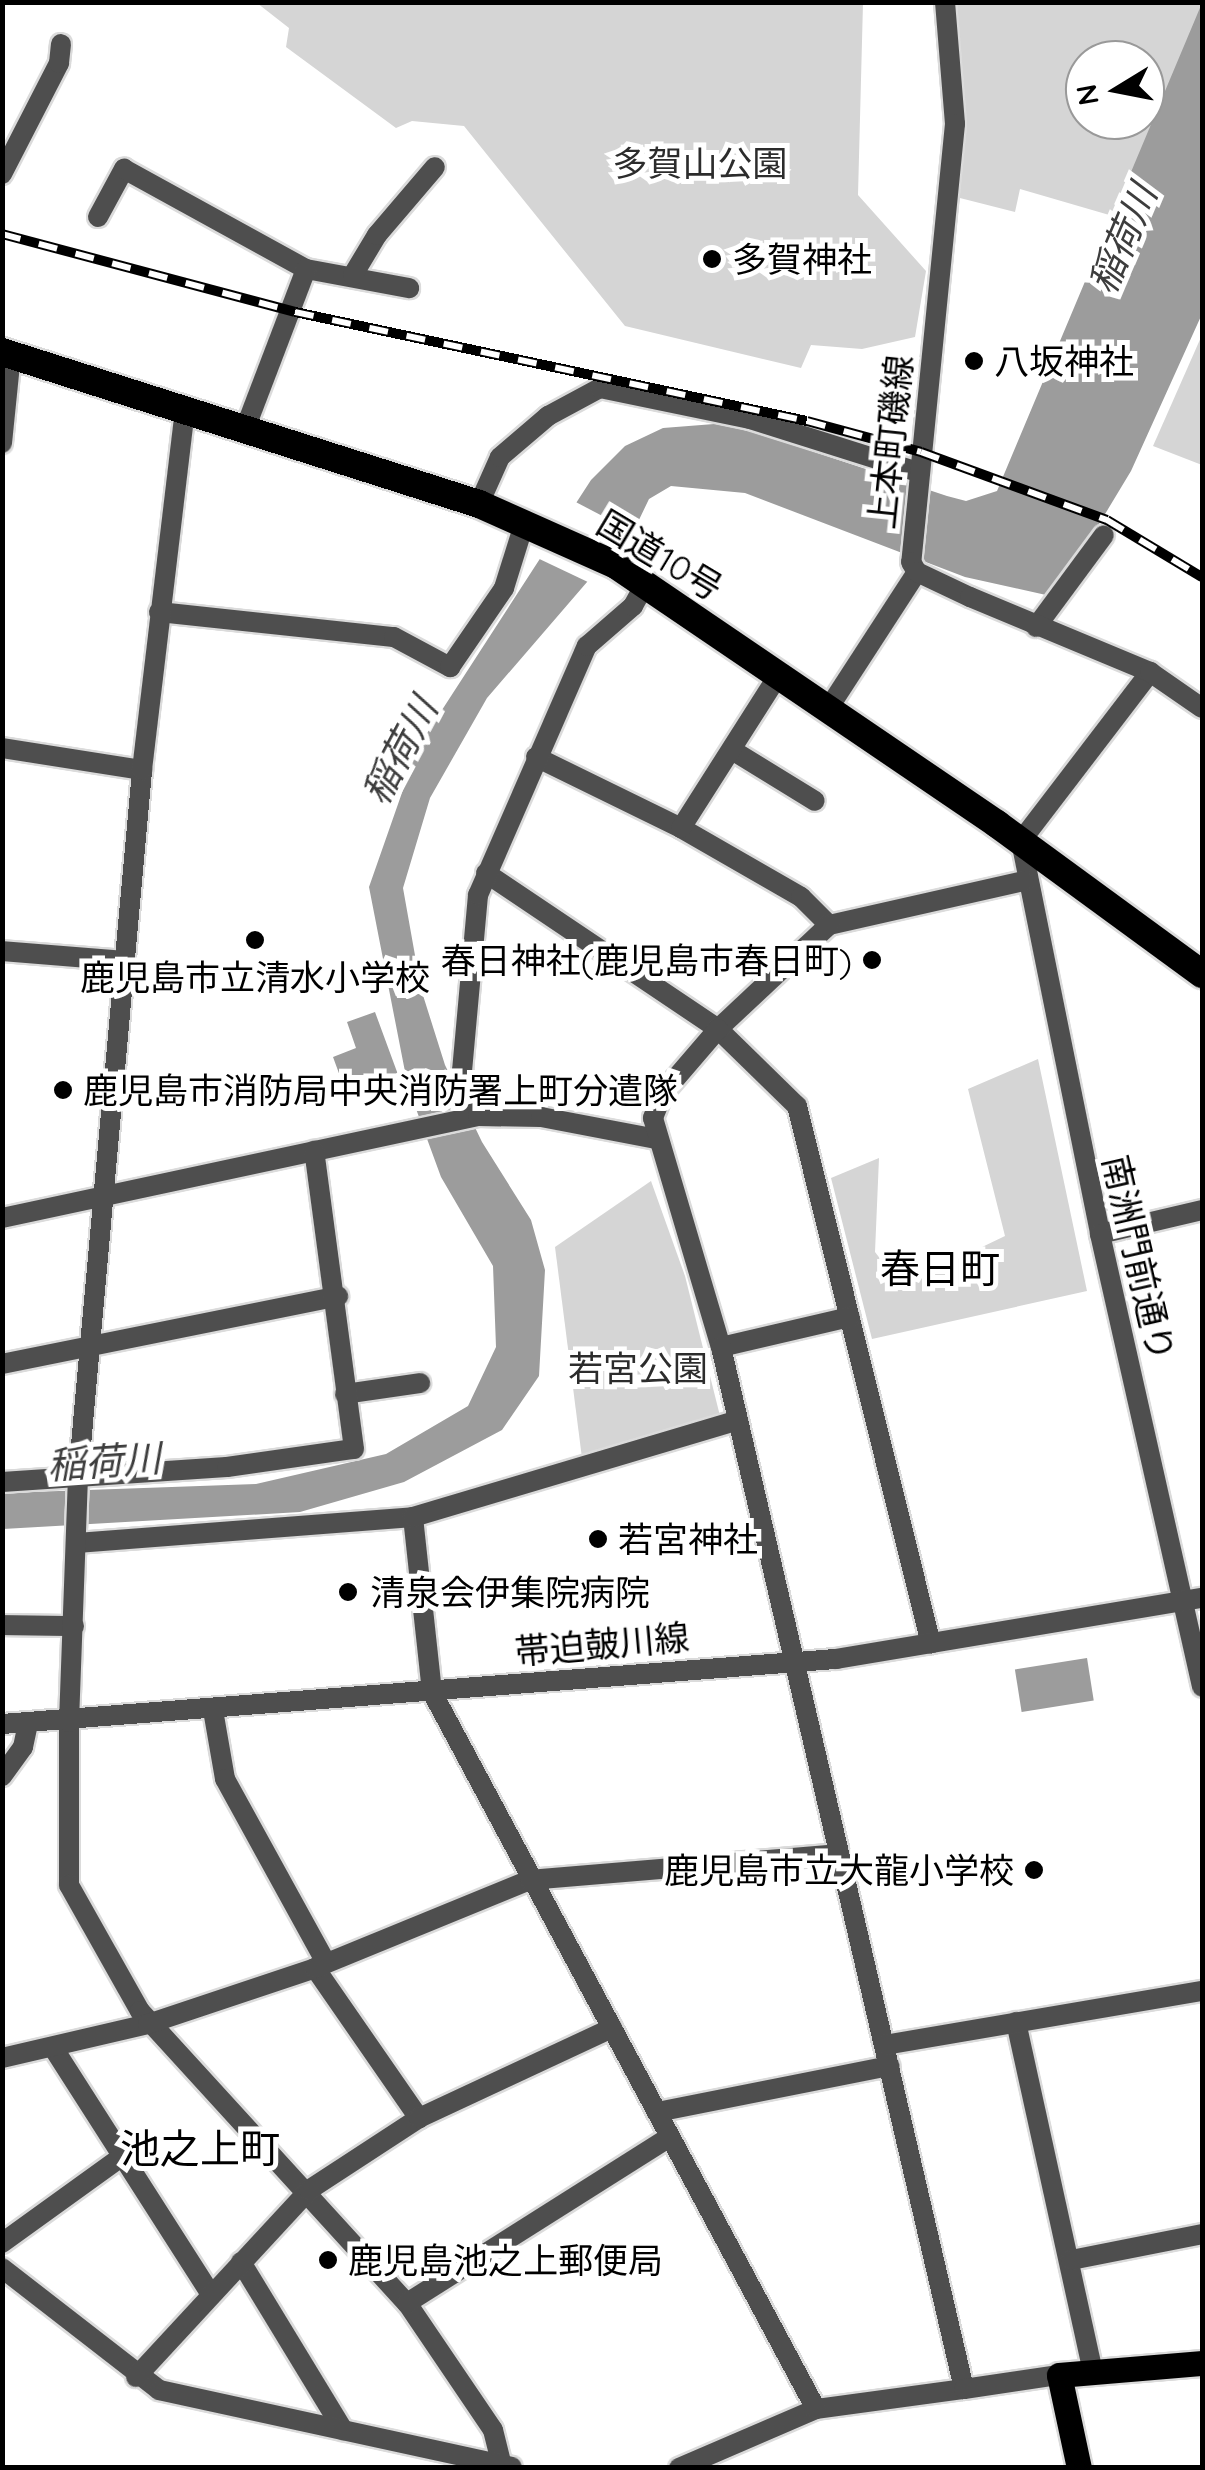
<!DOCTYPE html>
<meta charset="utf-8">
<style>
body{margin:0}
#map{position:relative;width:1205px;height:2470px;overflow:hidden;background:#fff;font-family:Quicksand,"Noto Sans JP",sans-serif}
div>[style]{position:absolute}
.green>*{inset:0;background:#d5d5d5}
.water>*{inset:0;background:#9c9c9c;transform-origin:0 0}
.pier>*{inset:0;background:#fff}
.roads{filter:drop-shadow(2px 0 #dbdbdb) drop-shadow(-2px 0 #dbdbdb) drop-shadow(0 2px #dbdbdb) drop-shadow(0 -2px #dbdbdb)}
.minor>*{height:20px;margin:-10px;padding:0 10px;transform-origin:10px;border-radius:10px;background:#4e4e4e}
.tertiary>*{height:20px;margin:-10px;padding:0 10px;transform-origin:10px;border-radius:10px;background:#4e4e4e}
.primary>*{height:25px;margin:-12.5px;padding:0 12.5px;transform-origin:12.5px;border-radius:12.5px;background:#000}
.trunk>*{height:28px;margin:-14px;padding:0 14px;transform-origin:14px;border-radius:14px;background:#000}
.rail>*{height:10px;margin-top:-5px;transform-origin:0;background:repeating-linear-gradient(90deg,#fff 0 19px,#000 0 38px);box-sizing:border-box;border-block:2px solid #000}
.dots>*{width:28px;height:28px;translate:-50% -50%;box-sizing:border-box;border:5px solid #fff;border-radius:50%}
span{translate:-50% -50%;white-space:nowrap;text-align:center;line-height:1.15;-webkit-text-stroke:10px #fff;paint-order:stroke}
.park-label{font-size:35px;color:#2c2c2c}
.poi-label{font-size:35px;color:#000}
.left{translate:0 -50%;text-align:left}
.right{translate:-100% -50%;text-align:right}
.street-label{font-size:35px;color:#000}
.water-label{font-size:38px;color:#3d3d3d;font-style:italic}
.quarter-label{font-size:40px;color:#000}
.frame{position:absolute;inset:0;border:5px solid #000;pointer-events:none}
.north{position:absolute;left:1065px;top:40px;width:100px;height:100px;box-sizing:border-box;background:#fff;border:2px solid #999;border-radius:50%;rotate:260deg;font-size:28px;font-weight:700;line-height:40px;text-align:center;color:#000}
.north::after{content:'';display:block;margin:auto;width:35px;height:45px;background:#000;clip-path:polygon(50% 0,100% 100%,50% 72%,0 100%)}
</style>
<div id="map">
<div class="green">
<div style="clip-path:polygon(257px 3px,863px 3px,858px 195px,926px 271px,915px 337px,862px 349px,811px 345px,801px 368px,625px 326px,464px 126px,412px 121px,396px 128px,286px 47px,289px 28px)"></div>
<div style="clip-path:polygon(evenodd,953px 3px,1202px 3px,1202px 242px,1020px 189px,1015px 212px,956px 197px,966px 131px,953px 3px,1085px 60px,1145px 60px,1145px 120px,1085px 120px,1085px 60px)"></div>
<div style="clip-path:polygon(1202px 335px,1202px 465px,1153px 446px)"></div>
<div style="clip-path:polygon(1038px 1059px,1087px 1291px,872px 1339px,831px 1178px,879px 1158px,875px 1252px,901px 1286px,1005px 1236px,968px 1089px)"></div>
<div style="clip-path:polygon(651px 1181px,685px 1276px,720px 1416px,582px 1458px,555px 1247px)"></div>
</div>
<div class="water">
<div style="clip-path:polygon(1202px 3px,1202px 314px,1131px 471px,1055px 597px,965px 577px,745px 493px,671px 486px,649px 499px,637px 524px,487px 698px,430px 798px,403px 888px,421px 989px,445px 1065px,482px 1142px,531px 1220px,545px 1270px,539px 1376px,502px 1430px,404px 1482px,300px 1512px,3px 1529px,3px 1493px,256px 1484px,386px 1454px,468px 1406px,496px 1347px,493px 1266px,441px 1177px,408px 1087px,369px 887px,418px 747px,591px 480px,625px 446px,663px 428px,727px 423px,947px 496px,966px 501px,997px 491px)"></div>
<div style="clip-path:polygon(375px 1012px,400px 1080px,348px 1098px,333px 1057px,356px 1048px,347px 1022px)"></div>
<div style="left:1087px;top:1658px;width:43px;height:73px;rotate:81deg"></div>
</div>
<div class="pier">
<div style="clip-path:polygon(570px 499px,633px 532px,590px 583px,531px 555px)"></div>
</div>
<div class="roads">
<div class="minor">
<div style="left:2px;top:174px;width:125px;rotate:-62.8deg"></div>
<div style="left:59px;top:63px;width:19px;rotate:-84deg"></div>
<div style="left:98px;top:217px;width:55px;rotate:-61.6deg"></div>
<div style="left:124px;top:169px;width:208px;rotate:28.8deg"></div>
<div style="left:306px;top:269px;width:105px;rotate:10.5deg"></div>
<div style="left:353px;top:275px;width:47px;rotate:-59deg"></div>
<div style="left:377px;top:235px;width:89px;rotate:-49.5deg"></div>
<div style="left:245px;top:429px;width:171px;rotate:-69.1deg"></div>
<div style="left:2px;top:443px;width:88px;rotate:-84.2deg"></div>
<div style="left:479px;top:504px;width:51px;rotate:-65.9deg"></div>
<div style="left:500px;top:457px;width:63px;rotate:-40.5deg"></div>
<div style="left:548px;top:416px;width:59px;rotate:-28.3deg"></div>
<div style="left:600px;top:388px;width:153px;rotate:11.7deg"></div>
<div style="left:750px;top:419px;width:176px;rotate:17.5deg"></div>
<div style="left:159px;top:612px;width:236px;rotate:6.1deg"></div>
<div style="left:394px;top:637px;width:64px;rotate:28.2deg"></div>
<div style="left:450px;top:667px;width:96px;rotate:-55.6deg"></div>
<div style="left:504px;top:588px;width:67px;rotate:-72.6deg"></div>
<div style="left:1036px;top:627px;width:114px;rotate:-53.5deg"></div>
<div style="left:828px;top:709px;width:163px;rotate:-57deg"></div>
<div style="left:2px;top:748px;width:142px;rotate:8.9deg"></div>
<div style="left:732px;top:750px;width:97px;rotate:31.6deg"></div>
<div style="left:536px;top:757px;width:161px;rotate:26.1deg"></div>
<div style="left:681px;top:828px;width:138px;rotate:29.9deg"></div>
<div style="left:801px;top:897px;width:40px;rotate:45deg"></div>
<div style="left:681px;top:828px;width:183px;rotate:-57.5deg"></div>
<div style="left:1021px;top:841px;width:213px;rotate:-52.6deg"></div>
<div style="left:486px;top:873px;width:280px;rotate:33.9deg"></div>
<div style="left:718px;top:1029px;width:110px;rotate:44.3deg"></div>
<div style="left:797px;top:1106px;width:554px;rotate:76.01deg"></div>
<div style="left:2px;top:951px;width:123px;rotate:4.6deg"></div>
<div style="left:478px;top:1116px;width:48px;rotate:-109.6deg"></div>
<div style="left:462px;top:1071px;width:177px;rotate:-84.8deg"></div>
<div style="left:478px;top:895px;width:272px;rotate:-66.4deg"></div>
<div style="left:587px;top:646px;width:61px;rotate:-41deg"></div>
<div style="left:633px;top:606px;width:25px;rotate:-61deg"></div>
<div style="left:2px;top:1218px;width:487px;rotate:-12.1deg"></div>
<div style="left:478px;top:1116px;width:63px;rotate:0.9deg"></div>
<div style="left:541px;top:1117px;width:117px;rotate:10.8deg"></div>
<div style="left:1100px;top:1234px;width:105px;rotate:-13.2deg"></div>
<div style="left:721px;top:1347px;width:132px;rotate:-13.1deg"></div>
<div style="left:2px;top:1364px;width:343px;rotate:-11.4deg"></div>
<div style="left:345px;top:1394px;width:76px;rotate:-8.3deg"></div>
<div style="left:2px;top:1482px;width:225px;rotate:-3.8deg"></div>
<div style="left:227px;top:1467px;width:128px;rotate:-8.1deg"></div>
<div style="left:354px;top:1449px;width:301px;rotate:-97.6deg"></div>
<div style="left:413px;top:1517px;width:176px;rotate:83.8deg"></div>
<div style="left:77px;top:1543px;width:337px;rotate:-4.4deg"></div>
<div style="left:413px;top:1517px;width:339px;rotate:-16.6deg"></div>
<div style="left:2px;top:1625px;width:72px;rotate:0.8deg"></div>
<div style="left:213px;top:1710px;width:70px;rotate:80.1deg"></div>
<div style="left:225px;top:1779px;width:210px;rotate:61.2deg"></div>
<div style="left:69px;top:1722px;width:163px;rotate:90deg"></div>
<div style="left:69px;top:1885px;width:145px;rotate:60.6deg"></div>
<div style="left:140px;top:2011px;width:396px;rotate:47.6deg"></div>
<div style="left:407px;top:2303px;width:153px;rotate:55.9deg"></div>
<div style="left:493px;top:2430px;width:36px;rotate:76deg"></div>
<div style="left:2px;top:1776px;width:36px;rotate:-54deg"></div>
<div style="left:23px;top:1747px;width:25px;rotate:-78deg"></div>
<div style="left:315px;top:1968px;width:183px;rotate:55.3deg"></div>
<div style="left:1016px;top:2022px;width:359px;rotate:77.6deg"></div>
<div style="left:54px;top:2049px;width:290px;rotate:57.4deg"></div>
<div style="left:2px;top:2058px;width:150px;rotate:-13.1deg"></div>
<div style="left:148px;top:2024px;width:176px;rotate:-18.5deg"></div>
<div style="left:315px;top:1968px;width:232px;rotate:-22.3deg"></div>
<div style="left:530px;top:1880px;width:310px;rotate:-4.8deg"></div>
<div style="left:657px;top:2112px;width:237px;rotate:-11.2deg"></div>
<div style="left:2px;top:2243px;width:150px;rotate:-35.8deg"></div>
<div style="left:1071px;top:2260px;width:134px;rotate:-11.2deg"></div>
<div style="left:241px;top:2262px;width:197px;rotate:58.7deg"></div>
<div style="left:2px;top:2268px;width:199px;rotate:37.8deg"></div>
<div style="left:159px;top:2390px;width:361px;rotate:12.3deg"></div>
<div style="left:407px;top:2303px;width:311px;rotate:-32.3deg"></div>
<div style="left:136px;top:2377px;width:255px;rotate:-47.2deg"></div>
<div style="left:309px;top:2190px;width:131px;rotate:-33.2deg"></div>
<div style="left:419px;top:2118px;width:213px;rotate:-25deg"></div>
<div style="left:679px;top:2468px;width:149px;rotate:-23.3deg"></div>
<div style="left:816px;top:2409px;width:149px;rotate:-7.7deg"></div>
</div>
<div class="tertiary">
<div style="left:945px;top:2px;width:122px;rotate:85.3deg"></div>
<div style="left:955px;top:124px;width:440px;rotate:95.7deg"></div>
<div style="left:911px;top:562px;width:12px;rotate:59deg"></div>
<div style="left:917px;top:572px;width:59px;rotate:25.3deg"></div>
<div style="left:970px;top:597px;width:195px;rotate:22.6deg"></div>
<div style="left:1150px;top:672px;width:63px;rotate:34.7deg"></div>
<div style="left:1021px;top:841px;width:401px;rotate:78.6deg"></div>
<div style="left:1100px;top:1234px;width:464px;rotate:77.3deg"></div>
<div style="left:1024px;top:881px;width:200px;rotate:167.3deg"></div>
<div style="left:829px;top:925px;width:152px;rotate:136.9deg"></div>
<div style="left:718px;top:1029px;width:84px;rotate:130.7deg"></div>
<div style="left:663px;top:1093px;width:27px;rotate:112deg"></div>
<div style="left:653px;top:1118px;width:239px;rotate:73.5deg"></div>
<div style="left:721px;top:1347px;width:1070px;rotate:76.87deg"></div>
<div style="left:964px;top:2389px;width:96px;rotate:-8.4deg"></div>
<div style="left:432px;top:1692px;width:813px;rotate:61.83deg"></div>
<div style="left:69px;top:1722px;width:244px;rotate:-87.9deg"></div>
<div style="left:78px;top:1478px;width:711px;rotate:-84.83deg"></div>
<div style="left:142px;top:770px;width:362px;rotate:-83.2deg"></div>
<div style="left:2px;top:1724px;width:837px;rotate:-4.46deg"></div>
<div style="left:836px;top:1659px;width:371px;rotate:-9.5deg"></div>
<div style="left:885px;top:2045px;width:322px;rotate:-9.7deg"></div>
</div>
<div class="primary">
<div style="left:1079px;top:2468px;width:95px;rotate:-102.1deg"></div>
<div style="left:1059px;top:2375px;width:144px;rotate:-4.8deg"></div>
</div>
<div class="trunk">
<div style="left:2px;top:352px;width:501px;rotate:17.67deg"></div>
<div style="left:479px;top:504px;width:150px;rotate:24deg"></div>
<div style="left:616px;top:565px;width:461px;rotate:34.2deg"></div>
<div style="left:997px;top:824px;width:254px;rotate:36.2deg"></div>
</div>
</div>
<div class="rail">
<div style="left:2px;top:234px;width:303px;rotate:14.9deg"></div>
<div style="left:295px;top:312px;width:523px;rotate:12.02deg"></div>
<div style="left:807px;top:421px;width:118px;rotate:15.2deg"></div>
<div style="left:921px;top:452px;width:198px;rotate:20.1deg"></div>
<div style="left:1107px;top:520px;width:111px;rotate:31deg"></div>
</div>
<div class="dots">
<div style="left:712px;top:259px;background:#000"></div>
<div style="left:974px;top:361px;background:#000"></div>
<div style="left:255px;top:940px;background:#000"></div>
<div style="left:872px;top:960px;background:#000"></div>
<div style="left:63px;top:1090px;background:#000"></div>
<div style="left:598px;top:1539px;background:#000"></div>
<div style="left:348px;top:1592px;background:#000"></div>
<div style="left:1034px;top:1870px;background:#000"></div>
<div style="left:328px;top:2260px;background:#000"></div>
</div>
<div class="park-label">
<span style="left:700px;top:163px">多賀山公園</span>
<span style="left:638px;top:1368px">若宮公園</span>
</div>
<div class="poi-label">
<span class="left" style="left:732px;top:259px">多賀神社</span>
<span class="left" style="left:994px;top:361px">八坂神社</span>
<span class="right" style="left:852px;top:960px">春日神社(鹿児島市春日町)</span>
<span style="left:255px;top:977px">鹿児島市立清水小学校</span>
<span class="left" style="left:83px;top:1090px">鹿児島市消防局中央消防署上町分遣隊</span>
<span class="left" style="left:618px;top:1539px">若宮神社</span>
<span class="left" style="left:370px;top:1592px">清泉会伊集院病院</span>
<span class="right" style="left:1014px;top:1870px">鹿児島市立大龍小学校</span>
<span class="left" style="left:348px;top:2260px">鹿児島池之上郵便局</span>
</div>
<div class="street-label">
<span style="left:890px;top:442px;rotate:-84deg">上本町磯線</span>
<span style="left:660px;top:555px;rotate:31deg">国道10号</span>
<span style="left:1139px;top:1258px;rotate:77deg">南洲門前通り</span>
<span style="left:602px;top:1644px;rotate:-5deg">帯迫皷川線</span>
</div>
<div class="water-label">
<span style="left:1123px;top:239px;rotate:-67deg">稲荷川</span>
<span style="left:400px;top:751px;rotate:-62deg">稲荷川</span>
<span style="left:104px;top:1462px;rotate:-4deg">稲荷川</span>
</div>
<div class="quarter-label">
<span style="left:940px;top:1268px">春日町</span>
<span style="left:200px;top:2148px">池之上町</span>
</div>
<div class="frame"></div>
<div class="north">N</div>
</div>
